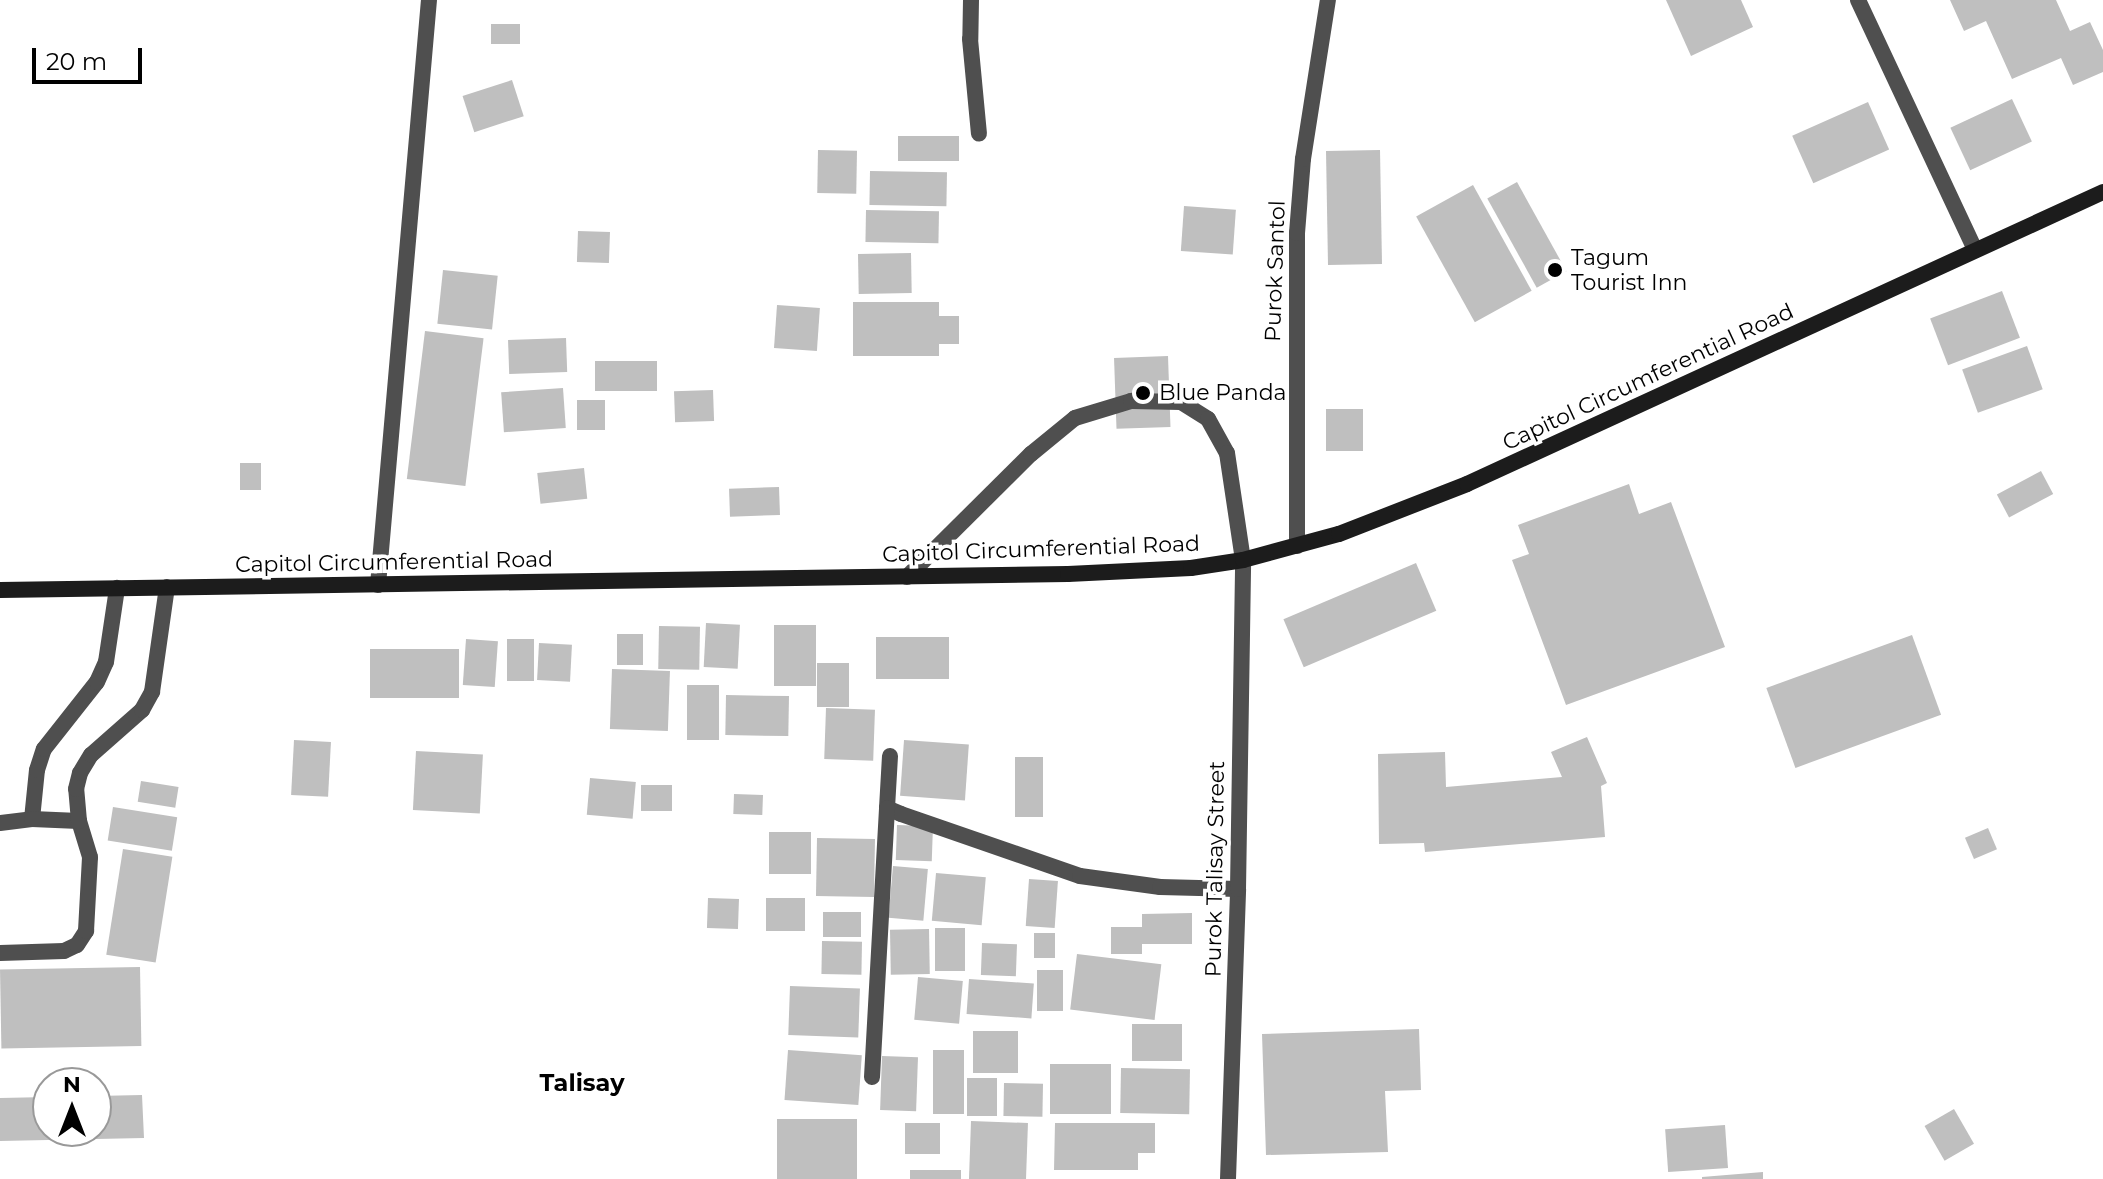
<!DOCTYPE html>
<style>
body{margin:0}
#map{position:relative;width:2103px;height:1179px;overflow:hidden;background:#fff;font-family:Montserrat,sans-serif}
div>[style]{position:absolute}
.building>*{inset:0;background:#bfbfbf;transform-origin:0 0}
.service>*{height:16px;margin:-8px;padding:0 8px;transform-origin:8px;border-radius:8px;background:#4f4f4f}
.minor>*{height:16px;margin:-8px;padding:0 8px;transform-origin:8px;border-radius:8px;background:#4f4f4f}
.tertiary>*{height:16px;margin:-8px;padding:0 8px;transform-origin:8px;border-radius:8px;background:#4f4f4f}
.secondary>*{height:16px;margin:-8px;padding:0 8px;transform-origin:8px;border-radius:8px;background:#1c1c1c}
.dots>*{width:22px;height:22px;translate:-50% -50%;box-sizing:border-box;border:4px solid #fff;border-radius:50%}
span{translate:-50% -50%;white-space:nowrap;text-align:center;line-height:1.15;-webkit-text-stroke:7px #fff;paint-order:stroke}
.poi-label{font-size:22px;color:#000}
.left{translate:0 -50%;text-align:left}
.street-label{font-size:22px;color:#000}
.neighbourhood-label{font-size:24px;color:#000;font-weight:700}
.north{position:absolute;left:32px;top:1067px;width:80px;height:80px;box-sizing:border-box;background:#fff;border:2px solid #999;border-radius:50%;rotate:0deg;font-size:22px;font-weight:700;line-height:32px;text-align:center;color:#000}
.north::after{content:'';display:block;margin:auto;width:28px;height:36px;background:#000;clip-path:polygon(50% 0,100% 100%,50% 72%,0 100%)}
.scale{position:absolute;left:32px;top:48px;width:110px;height:36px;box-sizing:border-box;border:4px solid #000;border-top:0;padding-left:10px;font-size:24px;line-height:28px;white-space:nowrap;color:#000;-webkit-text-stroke:6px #fff;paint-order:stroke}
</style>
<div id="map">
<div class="building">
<div style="clip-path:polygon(1666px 0,1741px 0,1753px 27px,1691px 56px)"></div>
<div style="clip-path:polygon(1950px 0,2056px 0,2070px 31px,2090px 22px,2103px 50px,2103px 72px,2073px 85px,2061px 58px,2012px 79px,1986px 21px,1964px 31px)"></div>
<div style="left:491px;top:24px;width:29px;height:20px"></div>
<div style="left:512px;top:80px;width:38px;height:52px;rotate:72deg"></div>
<div style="left:2012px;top:99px;width:47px;height:68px;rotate:65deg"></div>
<div style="left:1868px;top:102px;width:52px;height:83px;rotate:66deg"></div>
<div style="left:898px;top:136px;width:61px;height:25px"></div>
<div style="left:818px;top:150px;width:39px;height:43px;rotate:1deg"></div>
<div style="left:1380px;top:150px;width:114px;height:54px;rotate:89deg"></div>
<div style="left:870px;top:171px;width:77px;height:34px;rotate:1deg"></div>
<div style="left:1517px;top:182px;width:102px;height:34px;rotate:61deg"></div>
<div style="left:1473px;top:185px;width:121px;height:65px;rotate:61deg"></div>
<div style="left:1184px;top:206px;width:52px;height:45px;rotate:4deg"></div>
<div style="left:866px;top:210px;width:73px;height:32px;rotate:1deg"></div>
<div style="left:578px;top:231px;width:32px;height:31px;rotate:2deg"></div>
<div style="left:911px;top:253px;width:40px;height:53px;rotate:89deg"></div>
<div style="left:443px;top:270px;width:55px;height:54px;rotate:6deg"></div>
<div style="left:2002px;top:291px;width:50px;height:77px;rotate:69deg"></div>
<div style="clip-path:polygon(853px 302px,939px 302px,939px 316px,959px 316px,959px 344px,939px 344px,939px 356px,853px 356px)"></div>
<div style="left:777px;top:305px;width:43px;height:43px;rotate:4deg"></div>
<div style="left:425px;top:331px;width:59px;height:149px;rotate:7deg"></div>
<div style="left:566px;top:338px;width:34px;height:58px;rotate:88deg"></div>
<div style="left:2027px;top:346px;width:46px;height:69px;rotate:70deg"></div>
<div style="left:1168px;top:356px;width:71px;height:54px;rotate:88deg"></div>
<div style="left:595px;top:361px;width:62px;height:30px"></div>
<div style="left:563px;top:388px;width:40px;height:62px;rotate:86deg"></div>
<div style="left:713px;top:390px;width:31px;height:39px;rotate:88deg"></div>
<div style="left:577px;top:400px;width:28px;height:30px"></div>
<div style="left:1326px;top:409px;width:37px;height:42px"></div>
<div style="left:240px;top:463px;width:21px;height:27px"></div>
<div style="left:584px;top:468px;width:31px;height:47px;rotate:84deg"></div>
<div style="left:2041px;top:471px;width:26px;height:50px;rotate:62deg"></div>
<div style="clip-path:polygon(1629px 484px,1639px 514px,1671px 502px,1725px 647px,1566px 705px,1512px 560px,1529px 554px,1518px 525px)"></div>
<div style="left:779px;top:487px;width:28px;height:50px;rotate:88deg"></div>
<div style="left:1416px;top:563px;width:52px;height:144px;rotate:67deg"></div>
<div style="left:706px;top:623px;width:34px;height:44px;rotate:3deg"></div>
<div style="left:774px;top:625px;width:42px;height:61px"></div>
<div style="left:659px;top:626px;width:41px;height:43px;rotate:1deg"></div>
<div style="left:617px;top:634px;width:26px;height:31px"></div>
<div style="left:1912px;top:635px;width:85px;height:155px;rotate:70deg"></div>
<div style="left:876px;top:637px;width:73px;height:42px"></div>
<div style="left:466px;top:639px;width:32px;height:46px;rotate:4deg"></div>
<div style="left:507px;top:639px;width:27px;height:42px"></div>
<div style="left:539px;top:643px;width:33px;height:37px;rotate:3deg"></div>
<div style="left:370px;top:649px;width:89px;height:49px"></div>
<div style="left:817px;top:663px;width:32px;height:44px"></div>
<div style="left:612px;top:669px;width:58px;height:60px;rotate:2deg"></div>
<div style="left:687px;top:685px;width:32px;height:55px"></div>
<div style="left:726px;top:695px;width:63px;height:40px;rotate:1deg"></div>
<div style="left:826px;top:708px;width:49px;height:51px;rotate:2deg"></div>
<div style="clip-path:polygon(1587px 737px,1607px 783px,1601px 786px,1605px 837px,1425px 852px,1424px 843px,1379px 844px,1378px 754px,1445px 752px,1446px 787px,1562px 777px,1551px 752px)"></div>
<div style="left:294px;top:740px;width:37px;height:55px;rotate:3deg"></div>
<div style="left:904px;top:740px;width:65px;height:56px;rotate:4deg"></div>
<div style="left:416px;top:751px;width:67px;height:59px;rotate:3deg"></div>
<div style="left:1015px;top:757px;width:28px;height:60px"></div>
<div style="left:590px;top:778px;width:46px;height:37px;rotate:5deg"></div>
<div style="left:141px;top:781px;width:38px;height:21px;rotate:9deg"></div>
<div style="left:641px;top:785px;width:31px;height:26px"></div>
<div style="left:734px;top:794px;width:29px;height:20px;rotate:2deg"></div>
<div style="left:113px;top:807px;width:65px;height:34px;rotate:9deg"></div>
<div style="left:897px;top:825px;width:36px;height:35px;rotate:2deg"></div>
<div style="left:1988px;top:828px;width:23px;height:25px;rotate:67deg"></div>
<div style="left:769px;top:832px;width:42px;height:42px"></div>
<div style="left:817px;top:838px;width:58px;height:58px;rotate:1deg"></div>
<div style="left:123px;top:849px;width:50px;height:107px;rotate:9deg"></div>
<div style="left:893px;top:866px;width:35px;height:52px;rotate:5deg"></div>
<div style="left:936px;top:873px;width:50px;height:48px;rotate:5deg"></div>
<div style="left:1029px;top:879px;width:29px;height:47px;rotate:4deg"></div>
<div style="left:708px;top:898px;width:31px;height:30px;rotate:2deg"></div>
<div style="left:766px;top:898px;width:39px;height:33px"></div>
<div style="left:823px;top:912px;width:38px;height:25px"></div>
<div style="clip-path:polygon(1192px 913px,1192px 944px,1142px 944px,1142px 954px,1111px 954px,1111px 927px,1142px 927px,1142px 914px)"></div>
<div style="left:935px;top:928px;width:30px;height:43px"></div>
<div style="left:929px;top:929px;width:45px;height:39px;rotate:89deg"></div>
<div style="left:1034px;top:933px;width:21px;height:25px"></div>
<div style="left:822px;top:941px;width:40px;height:33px;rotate:1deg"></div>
<div style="left:982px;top:943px;width:35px;height:32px;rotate:2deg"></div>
<div style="left:1077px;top:954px;width:85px;height:56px;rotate:7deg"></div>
<div style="left:140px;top:967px;width:79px;height:140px;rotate:89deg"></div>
<div style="left:1037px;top:970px;width:26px;height:41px"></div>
<div style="left:918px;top:977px;width:45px;height:43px;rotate:5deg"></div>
<div style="left:969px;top:979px;width:65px;height:35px;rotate:4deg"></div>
<div style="left:790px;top:986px;width:70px;height:49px;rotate:2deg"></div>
<div style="left:1132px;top:1024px;width:50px;height:37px"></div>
<div style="clip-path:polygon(1419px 1029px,1421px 1090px,1385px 1091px,1388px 1152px,1266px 1155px,1262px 1034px)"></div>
<div style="left:973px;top:1031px;width:45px;height:42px"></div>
<div style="left:788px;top:1050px;width:74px;height:50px;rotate:4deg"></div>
<div style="left:933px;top:1050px;width:31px;height:64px"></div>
<div style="left:882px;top:1056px;width:36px;height:54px;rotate:2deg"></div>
<div style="left:1050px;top:1064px;width:61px;height:50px"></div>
<div style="left:1121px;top:1068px;width:69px;height:45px;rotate:1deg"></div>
<div style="left:967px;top:1078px;width:30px;height:38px"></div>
<div style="left:1004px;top:1083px;width:39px;height:33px;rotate:1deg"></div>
<div style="clip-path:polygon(142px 1095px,144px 1138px,0 1141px,0 1098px,48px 1097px,48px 1131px,96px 1131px,96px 1096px)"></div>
<div style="left:1954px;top:1109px;width:40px;height:34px;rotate:60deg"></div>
<div style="left:777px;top:1119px;width:80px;height:60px"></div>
<div style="left:971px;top:1121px;width:57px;height:58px;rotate:2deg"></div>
<div style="left:905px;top:1123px;width:35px;height:31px"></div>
<div style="clip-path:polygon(1055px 1123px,1155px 1123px,1155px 1153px,1138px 1153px,1138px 1170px,1054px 1170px)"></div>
<div style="left:1725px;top:1125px;width:43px;height:60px;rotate:86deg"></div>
<div style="left:910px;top:1170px;width:51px;height:9px"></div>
<div style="clip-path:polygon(1763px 1172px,1763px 1179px,1702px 1179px,1702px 1177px)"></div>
</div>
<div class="service">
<div style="left:971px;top:0;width:39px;rotate:91deg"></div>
<div style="left:970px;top:39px;width:95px;rotate:84.6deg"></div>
<div style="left:1858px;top:0;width:276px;rotate:64.9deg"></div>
<div style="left:907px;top:577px;width:175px;rotate:-44.8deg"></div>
<div style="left:1031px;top:454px;width:57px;rotate:-39.3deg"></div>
<div style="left:1075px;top:418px;width:59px;rotate:-16.9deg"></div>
<div style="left:1131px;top:401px;width:50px;rotate:1.1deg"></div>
<div style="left:1181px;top:402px;width:32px;rotate:32deg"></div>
<div style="left:1208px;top:419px;width:39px;rotate:61deg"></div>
<div style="left:1227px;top:453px;width:108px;rotate:81.5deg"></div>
<div style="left:32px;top:819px;width:49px;rotate:-84.2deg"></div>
<div style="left:37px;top:770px;width:22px;rotate:-72deg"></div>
<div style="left:44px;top:749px;width:85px;rotate:-51.7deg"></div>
<div style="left:97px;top:682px;width:22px;rotate:-66deg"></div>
<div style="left:106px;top:662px;width:75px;rotate:-81.5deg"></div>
<div style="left:0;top:823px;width:32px;rotate:-7deg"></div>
<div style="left:32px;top:819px;width:47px;rotate:2.4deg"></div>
<div style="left:0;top:953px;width:64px;rotate:-1.8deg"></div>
<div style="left:64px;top:951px;width:14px;rotate:-25deg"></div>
<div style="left:77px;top:945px;width:17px;rotate:-57deg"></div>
<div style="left:86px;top:931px;width:74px;rotate:-86.9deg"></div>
<div style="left:90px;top:857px;width:38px;rotate:-107deg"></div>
<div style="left:79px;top:821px;width:32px;rotate:-95deg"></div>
<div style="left:76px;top:789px;width:16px;rotate:-76deg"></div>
<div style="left:80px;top:773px;width:21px;rotate:-59deg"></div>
<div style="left:91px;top:755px;width:68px;rotate:-41.4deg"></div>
<div style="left:142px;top:710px;width:21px;rotate:-61deg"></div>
<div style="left:152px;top:692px;width:106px;rotate:-81.9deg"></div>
</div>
<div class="minor">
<div style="left:378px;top:585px;width:587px;rotate:-85.02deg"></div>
<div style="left:890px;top:756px;width:52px;rotate:93.3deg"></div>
<div style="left:887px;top:808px;width:15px;rotate:23deg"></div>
<div style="left:901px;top:814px;width:189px;rotate:19.1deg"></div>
<div style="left:1080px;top:876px;width:81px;rotate:7.8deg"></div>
<div style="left:1160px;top:887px;width:78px;rotate:1.5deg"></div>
<div style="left:872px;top:1077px;width:269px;rotate:-86.8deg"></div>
</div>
<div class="tertiary">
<div style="left:1297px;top:546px;width:313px;rotate:-90deg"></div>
<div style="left:1297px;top:233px;width:74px;rotate:-85.4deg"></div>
<div style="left:1303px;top:159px;width:161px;rotate:-81.1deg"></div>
<div style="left:1228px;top:1179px;width:290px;rotate:-88deg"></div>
<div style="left:1238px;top:889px;width:329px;rotate:-89.1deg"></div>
</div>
<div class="secondary">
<div style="left:0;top:590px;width:1068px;rotate:-0.86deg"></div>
<div style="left:1068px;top:574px;width:123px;rotate:-2.8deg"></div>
<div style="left:1191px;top:568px;width:53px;rotate:-8.7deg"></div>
<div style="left:1243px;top:560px;width:99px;rotate:-15.2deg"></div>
<div style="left:1339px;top:534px;width:137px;rotate:-21.3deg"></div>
<div style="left:1467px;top:484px;width:700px;rotate:-24.66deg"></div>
</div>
<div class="dots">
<div style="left:1555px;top:270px;background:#000"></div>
<div style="left:1143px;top:393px;background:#000"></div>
</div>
<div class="poi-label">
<span class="left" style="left:1571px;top:270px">Tagum<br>Tourist Inn</span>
<span class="left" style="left:1159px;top:393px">Blue Panda</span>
</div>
<div class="street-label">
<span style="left:1275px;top:271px;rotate:-88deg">Purok Santol</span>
<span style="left:1648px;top:377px;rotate:-25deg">Capitol Circumferential Road</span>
<span style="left:1041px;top:549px;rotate:-2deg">Capitol Circumferential Road</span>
<span style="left:394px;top:562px;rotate:-1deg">Capitol Circumferential Road</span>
<span style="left:1215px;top:869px;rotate:-89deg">Purok Talisay Street</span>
</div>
<div class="neighbourhood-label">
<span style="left:582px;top:1083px">Talisay</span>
</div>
<div class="north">N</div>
<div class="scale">20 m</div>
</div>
